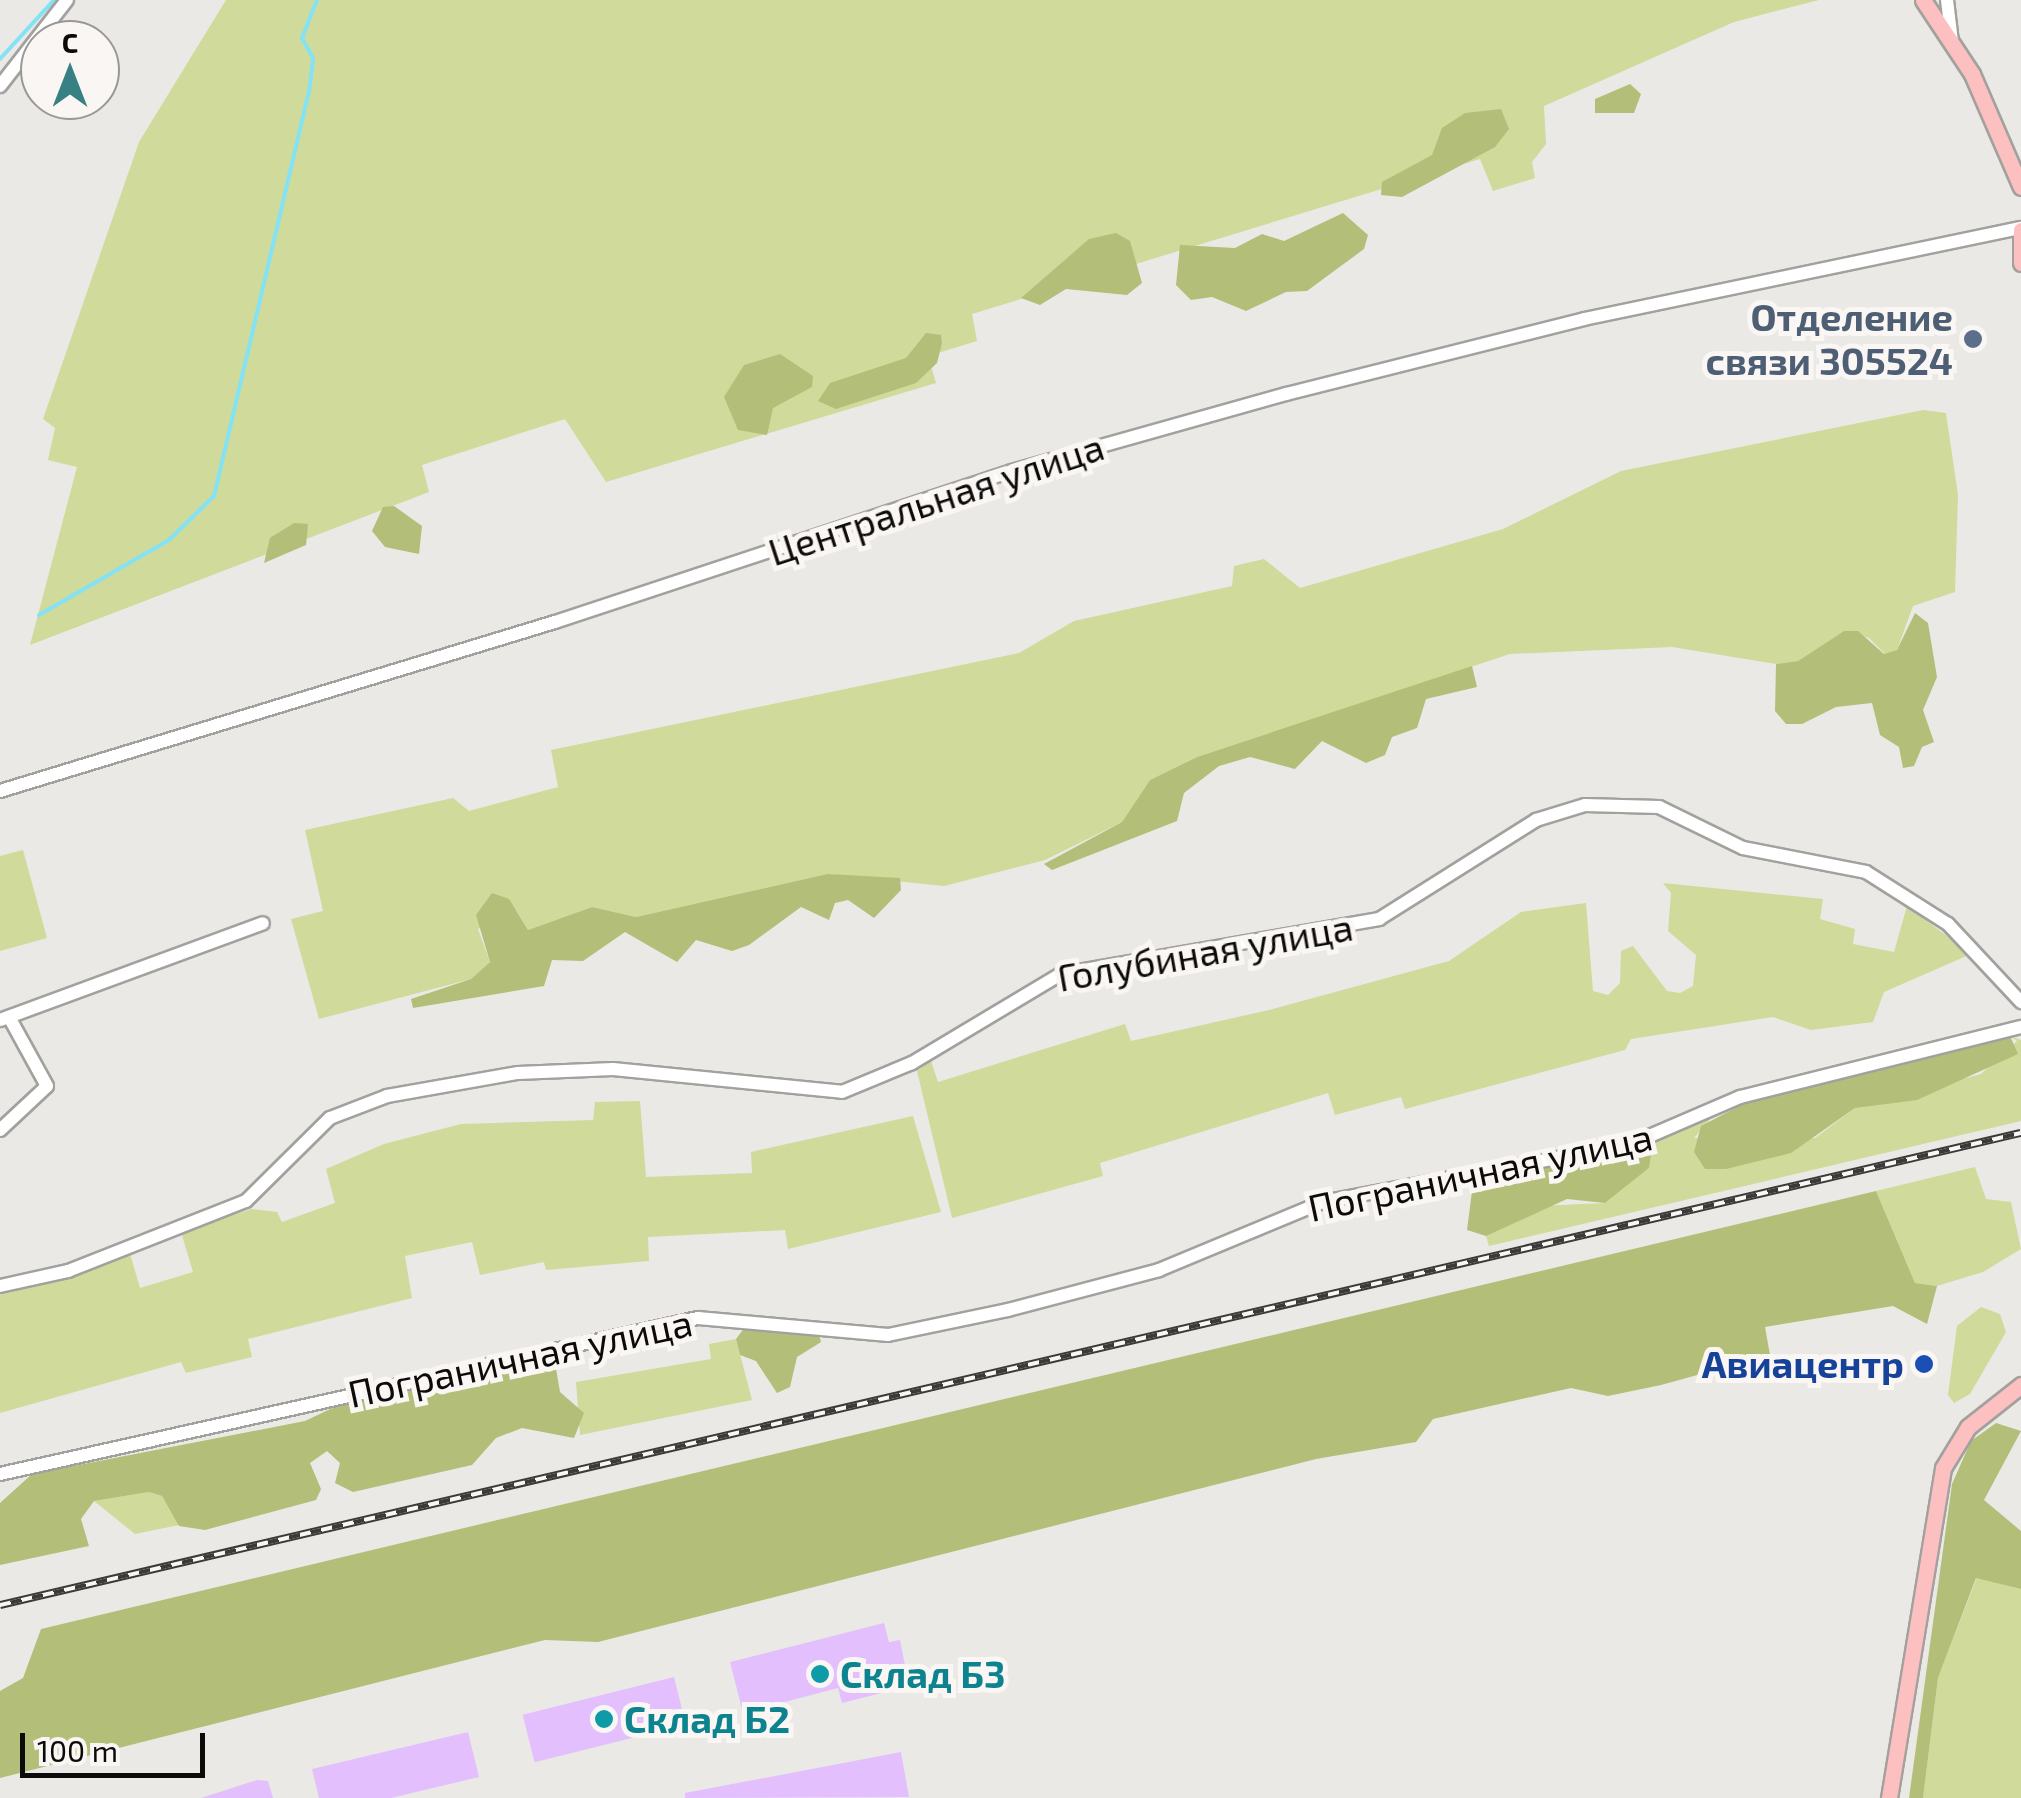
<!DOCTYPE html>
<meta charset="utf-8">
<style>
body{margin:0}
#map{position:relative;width:2021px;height:1798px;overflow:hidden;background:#ebe9e6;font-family:"Exo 2",sans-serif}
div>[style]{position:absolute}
.green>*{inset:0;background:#cfda9b}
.forest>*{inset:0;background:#b3be78}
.stream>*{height:4px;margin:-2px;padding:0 2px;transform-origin:2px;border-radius:2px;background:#84e2f5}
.building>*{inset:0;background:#e3bffd;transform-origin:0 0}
.roads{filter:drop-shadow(2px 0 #a3a19e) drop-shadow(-2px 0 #a3a19e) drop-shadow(0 2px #a3a19e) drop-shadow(0 -2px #a3a19e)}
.minor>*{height:12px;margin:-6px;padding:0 6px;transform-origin:6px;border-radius:6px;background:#fff}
.major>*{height:15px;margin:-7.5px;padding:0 7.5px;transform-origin:7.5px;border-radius:7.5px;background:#fcc0c1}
.rail>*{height:8px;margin-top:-4px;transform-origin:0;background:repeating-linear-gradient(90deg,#f9f6f3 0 11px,#3c3a39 0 22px);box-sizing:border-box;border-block:2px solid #3c3a39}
.dots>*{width:28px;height:28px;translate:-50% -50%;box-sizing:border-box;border:5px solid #f9f6f3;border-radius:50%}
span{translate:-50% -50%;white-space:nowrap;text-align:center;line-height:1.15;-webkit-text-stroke:10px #f9f6f3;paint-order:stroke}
.service-label{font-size:38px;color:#4e5e75;font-weight:700}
.right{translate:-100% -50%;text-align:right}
.street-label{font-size:38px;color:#0c0b0a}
.transit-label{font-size:38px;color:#164399;font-weight:700}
.culture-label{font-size:38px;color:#0d838f;font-weight:700}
.left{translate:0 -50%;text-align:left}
.north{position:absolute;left:20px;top:20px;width:100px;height:100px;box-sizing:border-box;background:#f9f6f3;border:2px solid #9a9896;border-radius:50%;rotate:0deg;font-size:28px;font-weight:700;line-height:40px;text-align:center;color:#0c0b0a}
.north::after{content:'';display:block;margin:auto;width:35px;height:45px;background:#378084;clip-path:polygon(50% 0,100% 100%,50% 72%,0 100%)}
.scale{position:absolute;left:20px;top:1733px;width:185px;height:45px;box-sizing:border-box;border:5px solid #0c0b0a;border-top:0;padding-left:12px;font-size:30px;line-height:35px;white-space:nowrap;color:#0c0b0a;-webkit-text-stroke:8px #f9f6f3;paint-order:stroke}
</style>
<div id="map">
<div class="green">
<div style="clip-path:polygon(226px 0,1819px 0,1734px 22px,1544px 106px,1546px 144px,1532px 162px,1535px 178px,1493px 191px,1480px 159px,972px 314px,977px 341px,928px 356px,936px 383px,606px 482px,565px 419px,422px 465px,429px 492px,30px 645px,77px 467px,48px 460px,55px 428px,43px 419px,139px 142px)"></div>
<div style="clip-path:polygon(1923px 410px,1946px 413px,1958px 495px,1955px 592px,1913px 606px,1897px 650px,1885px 654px,1869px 638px,1844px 631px,1798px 661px,1776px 664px,1672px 647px,1510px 654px,1197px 757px,1150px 780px,1122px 822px,1045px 860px,944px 886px,827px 874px,636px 917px,592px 907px,528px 930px,516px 910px,478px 929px,490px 962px,471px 979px,319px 1019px,291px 919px,323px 911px,305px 830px,453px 798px,469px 811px,558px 787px,551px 750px,1019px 653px,1074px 621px,1232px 586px,1234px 566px,1264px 559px,1300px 588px,1503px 529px,1621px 471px)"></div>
<div style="clip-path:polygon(23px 850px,47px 938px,0 951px,0 856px)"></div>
<div style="clip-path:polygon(1663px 883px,1823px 899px,1820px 919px,1855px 929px,1853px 944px,1894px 952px,1907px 906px,1971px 954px,1884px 992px,1873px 1022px,1811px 1030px,1773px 1017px,1631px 1039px,1625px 1050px,1405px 1109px,1401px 1097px,1335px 1115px,1328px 1093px,1100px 1163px,1103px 1176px,952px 1218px,917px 1071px,931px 1061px,938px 1082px,1125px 1024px,1131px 1041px,1269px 1010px,1449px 961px,1521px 912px,1586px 903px,1593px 991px,1608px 995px,1620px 983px,1621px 951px,1633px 946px,1667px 991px,1680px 993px,1693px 986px,1696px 955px,1668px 931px,1671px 893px)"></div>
<div style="clip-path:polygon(2010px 1036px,2021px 1040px,2021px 1121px,1489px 1246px,1486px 1236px,1539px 1206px,1605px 1203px,1649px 1168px,1638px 1149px,1714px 1115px,1694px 1138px,1815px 1138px,1855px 1108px,1981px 1074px,2017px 1041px)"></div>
<div style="clip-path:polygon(640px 1101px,646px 1177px,752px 1173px,751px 1152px,913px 1116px,941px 1212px,788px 1249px,785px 1230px,648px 1237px,649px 1261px,546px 1270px,544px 1262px,480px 1275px,472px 1242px,405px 1256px,412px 1298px,248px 1339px,252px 1357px,186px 1373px,181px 1362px,0 1413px,0 1291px,80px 1273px,129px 1250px,140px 1288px,193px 1272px,181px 1232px,251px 1209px,277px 1212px,282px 1222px,335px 1203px,326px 1169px,384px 1144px,461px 1124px,593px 1120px,595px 1102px)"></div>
<div style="clip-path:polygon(1975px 1167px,1986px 1199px,2011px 1202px,2021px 1249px,1983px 1272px,1937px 1286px,1915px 1283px,1876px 1191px)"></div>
<div style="clip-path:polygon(1981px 1307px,2000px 1314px,2006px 1332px,1970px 1394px,1954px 1403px,1948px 1395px,1957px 1326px)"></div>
<div style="clip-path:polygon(736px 1339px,752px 1400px,580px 1435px,576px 1382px,711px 1359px,709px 1344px)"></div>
<div style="clip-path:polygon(149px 1492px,162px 1496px,179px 1525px,135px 1534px,94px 1501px)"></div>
<div style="clip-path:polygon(1977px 1577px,2021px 1589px,2021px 1798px,1923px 1798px,1938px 1678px)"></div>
</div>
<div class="forest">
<div style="clip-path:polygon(1630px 84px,1641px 94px,1634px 113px,1595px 113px,1595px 99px)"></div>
<div style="clip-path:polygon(1501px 109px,1509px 129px,1495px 147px,1402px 197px,1381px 195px,1382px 182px,1432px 155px,1442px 128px,1465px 113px)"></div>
<div style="clip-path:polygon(1343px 213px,1368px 235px,1364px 249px,1307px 291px,1286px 292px,1246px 311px,1212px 297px,1191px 300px,1176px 285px,1180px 245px,1235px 248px,1262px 234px,1284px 241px)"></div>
<div style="clip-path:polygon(1116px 233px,1130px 241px,1142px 283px,1127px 295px,1066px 289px,1040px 305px,1021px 298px,1089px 239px)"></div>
<div style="clip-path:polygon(926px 333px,941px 335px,942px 343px,937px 363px,916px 383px,836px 409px,818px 401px,830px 383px,906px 358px)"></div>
<div style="clip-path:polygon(780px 354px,813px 376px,812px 387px,773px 408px,767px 435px,738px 430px,724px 397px,744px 365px)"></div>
<div style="clip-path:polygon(394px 506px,422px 526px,419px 554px,385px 547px,372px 531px,383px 507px)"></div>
<div style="clip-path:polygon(294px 523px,308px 524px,306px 545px,264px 563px,270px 538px)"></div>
<div style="clip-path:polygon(1915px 613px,1928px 623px,1937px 677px,1923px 710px,1934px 742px,1922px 747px,1914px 766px,1903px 768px,1899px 747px,1880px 735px,1872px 703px,1836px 707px,1802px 724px,1786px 724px,1775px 711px,1776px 664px,1798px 661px,1844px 631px,1858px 631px,1884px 654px,1897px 650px)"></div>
<div style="clip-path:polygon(1472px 666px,1477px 687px,1426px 699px,1417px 728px,1392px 737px,1385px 755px,1366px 763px,1322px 741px,1295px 769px,1250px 757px,1219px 766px,1184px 793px,1177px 821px,1052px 870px,1044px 864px,1122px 822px,1150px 780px,1197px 757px)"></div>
<div style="clip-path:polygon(827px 874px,900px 878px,901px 890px,874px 918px,848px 900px,835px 903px,829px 920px,801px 907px,749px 945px,732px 951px,696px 940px,677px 962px,625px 932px,583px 961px,552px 960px,544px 986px,413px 1008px,411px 999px,471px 979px,490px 962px,476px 915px,492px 893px,509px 899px,528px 930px,592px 907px,636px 917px)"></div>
<div style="clip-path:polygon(2010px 1036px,2018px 1054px,1917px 1100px,1855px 1108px,1791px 1153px,1726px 1169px,1705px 1169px,1694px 1152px,1701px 1126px,1745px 1103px)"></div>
<div style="clip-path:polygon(1638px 1149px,1651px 1154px,1649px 1168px,1605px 1203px,1567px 1199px,1486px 1236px,1467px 1230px,1472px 1191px,1502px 1172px)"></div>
<div style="clip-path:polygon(1876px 1191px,1915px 1283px,1937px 1286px,1927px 1324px,1893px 1306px,1765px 1327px,1770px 1355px,1661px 1385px,1608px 1396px,1571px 1388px,1433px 1419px,1416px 1442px,1316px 1459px,598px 1642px,545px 1640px,0 1778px,0 1691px,23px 1678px,41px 1629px)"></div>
<div style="clip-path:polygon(745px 1327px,819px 1335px,821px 1342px,797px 1357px,790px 1387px,777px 1393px,756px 1361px,740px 1355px,736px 1339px)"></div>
<div style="clip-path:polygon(533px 1359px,555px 1363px,560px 1392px,584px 1413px,574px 1438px,522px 1428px,496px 1438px,472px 1465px,353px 1492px,335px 1483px,340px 1463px,327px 1451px,310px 1463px,321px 1489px,316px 1500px,205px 1530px,179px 1526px,162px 1496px,149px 1492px,94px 1501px,81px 1519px,89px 1546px,0 1565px,0 1503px,32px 1474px,305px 1421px,345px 1402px)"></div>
<div style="clip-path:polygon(1996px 1423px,2021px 1431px,1984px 1500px,2021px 1531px,2021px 1589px,1976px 1578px,1938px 1678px,1923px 1798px,1909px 1798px,1952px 1484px,1971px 1441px)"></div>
</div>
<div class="stream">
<div style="left:0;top:59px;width:80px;rotate:-47.5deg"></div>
<div style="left:39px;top:615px;width:150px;rotate:-30deg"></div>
<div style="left:169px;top:540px;width:63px;rotate:-44.4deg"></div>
<div style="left:214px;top:496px;width:415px;rotate:-76.8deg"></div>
<div style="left:309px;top:92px;width:34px;rotate:-83deg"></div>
<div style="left:313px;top:58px;width:23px;rotate:-119deg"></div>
<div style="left:302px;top:38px;width:41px;rotate:-68.5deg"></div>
</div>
<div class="building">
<div style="clip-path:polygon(884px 1623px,889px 1642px,900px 1640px,909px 1686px,842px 1703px,838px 1688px,743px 1713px,730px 1662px)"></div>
<div style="left:674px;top:1677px;width:49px;height:156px;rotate:76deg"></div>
<div style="clip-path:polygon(468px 1732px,479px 1777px,391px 1798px,319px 1798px,312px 1769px)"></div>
<div style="clip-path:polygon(901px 1752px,909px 1797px,685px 1798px,685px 1793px)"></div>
<div style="clip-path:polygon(257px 1780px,268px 1781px,273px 1798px,201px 1798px)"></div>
</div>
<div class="roads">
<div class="minor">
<div style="left:1947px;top:0;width:42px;rotate:83.2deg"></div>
<div style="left:0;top:86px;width:109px;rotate:-52.1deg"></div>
<div style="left:0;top:791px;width:580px;rotate:-16.94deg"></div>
<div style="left:555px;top:622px;width:481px;rotate:-18.3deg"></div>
<div style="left:1012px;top:471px;width:285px;rotate:-15.7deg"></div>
<div style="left:1286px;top:394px;width:307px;rotate:-14.1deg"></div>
<div style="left:1584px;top:319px;width:446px;rotate:-11.8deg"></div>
<div style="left:0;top:1020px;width:280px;rotate:-20.2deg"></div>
<div style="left:0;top:1130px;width:64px;rotate:-43.1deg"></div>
<div style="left:47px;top:1086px;width:79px;rotate:-118.8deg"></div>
<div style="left:0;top:1286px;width:70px;rotate:-12.4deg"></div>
<div style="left:68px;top:1271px;width:191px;rotate:-21.5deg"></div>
<div style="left:246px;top:1201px;width:118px;rotate:-44.7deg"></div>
<div style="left:330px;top:1118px;width:61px;rotate:-21.1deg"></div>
<div style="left:387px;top:1096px;width:133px;rotate:-10deg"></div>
<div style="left:518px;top:1073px;width:95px;rotate:-2.4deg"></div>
<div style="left:613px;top:1069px;width:230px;rotate:5.7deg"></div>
<div style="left:842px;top:1092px;width:76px;rotate:-22.5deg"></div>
<div style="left:912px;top:1063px;width:174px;rotate:-30.9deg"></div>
<div style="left:1061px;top:974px;width:323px;rotate:-9.8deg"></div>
<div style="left:1379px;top:919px;width:186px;rotate:-32.2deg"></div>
<div style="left:1536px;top:820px;width:51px;rotate:-17deg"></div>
<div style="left:1585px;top:805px;width:74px;rotate:1.5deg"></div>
<div style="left:1659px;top:807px;width:93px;rotate:26deg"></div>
<div style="left:1743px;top:848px;width:125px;rotate:11deg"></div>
<div style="left:1866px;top:872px;width:97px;rotate:32.4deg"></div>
<div style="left:1948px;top:924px;width:107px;rotate:46.9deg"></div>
<div style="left:0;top:1474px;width:715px;rotate:-12.6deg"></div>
<div style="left:698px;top:1318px;width:191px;rotate:5.1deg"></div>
<div style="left:888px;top:1335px;width:123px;rotate:-11.8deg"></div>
<div style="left:1008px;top:1310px;width:156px;rotate:-14.8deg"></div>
<div style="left:1159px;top:1270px;width:177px;rotate:-22.6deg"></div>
<div style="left:1322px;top:1202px;width:314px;rotate:-10.6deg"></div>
<div style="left:1631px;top:1144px;width:119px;rotate:-23.3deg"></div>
<div style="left:1740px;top:1097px;width:290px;rotate:-14deg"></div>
</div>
<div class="major">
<div style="left:1923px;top:0;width:89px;rotate:56.5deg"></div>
<div style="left:1972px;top:74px;width:123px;rotate:66.6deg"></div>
<div style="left:2021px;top:230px;width:33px;rotate:90deg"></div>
<div style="left:1889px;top:1798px;width:334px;rotate:-80.7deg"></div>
<div style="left:1943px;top:1468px;width:48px;rotate:-58.6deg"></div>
<div style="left:1968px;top:1427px;width:68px;rotate:-38.4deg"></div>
</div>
</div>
<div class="rail">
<div style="left:0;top:1605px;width:2075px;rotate:-13.15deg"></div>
</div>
<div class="dots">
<div style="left:1973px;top:339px;background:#5c6f8a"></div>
<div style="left:1924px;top:1364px;background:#1a4fb4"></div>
<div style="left:820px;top:1674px;background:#0f9aa8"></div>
<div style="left:604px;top:1719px;background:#0f9aa8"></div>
</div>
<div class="service-label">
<span class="right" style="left:1953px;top:339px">Отделение<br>связи 305524</span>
</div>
<div class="street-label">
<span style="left:936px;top:499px;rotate:-18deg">Центральная улица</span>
<span style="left:1205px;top:952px;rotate:-10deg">Голубиная улица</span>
<span style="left:1480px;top:1172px;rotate:-12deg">Пограничная улица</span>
<span style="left:520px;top:1358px;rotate:-12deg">Пограничная улица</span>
</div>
<div class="transit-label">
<span class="right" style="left:1904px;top:1364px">Авиацентр</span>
</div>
<div class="culture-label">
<span class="left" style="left:840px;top:1674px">Склад Б3</span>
<span class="left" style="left:624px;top:1719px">Склад Б2</span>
</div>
<div class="north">С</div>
<div class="scale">100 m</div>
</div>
